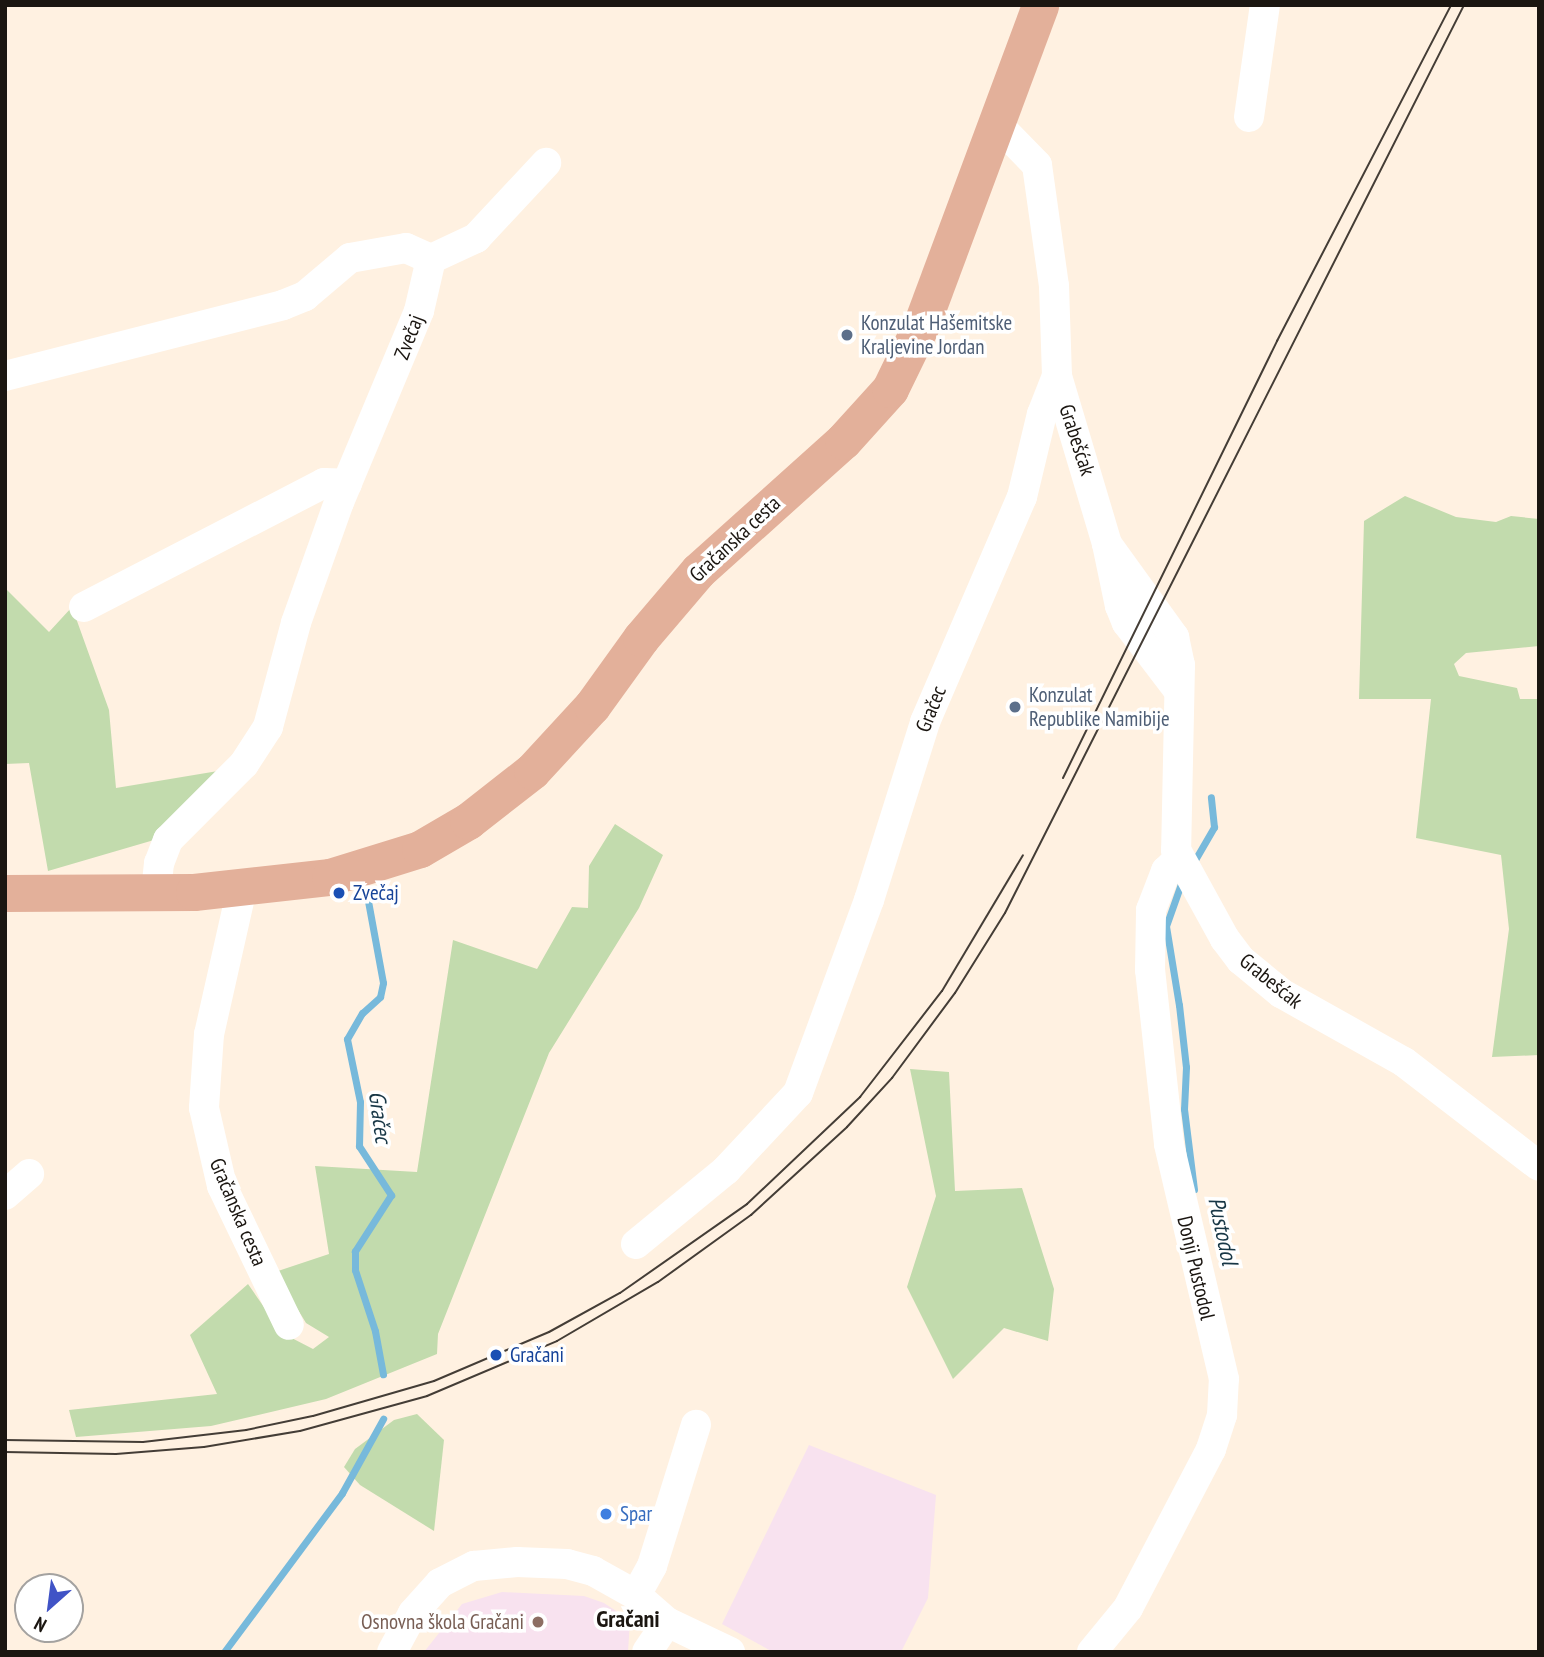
<!DOCTYPE html>
<meta charset="utf-8">
<style>
body{margin:0}
#map{position:relative;width:1544px;height:1657px;overflow:hidden;background:#fff1e1;font-family:"PT Sans Narrow",sans-serif}
div>[style]{position:absolute}
.education>*{inset:0;background:#f8e2ef}
.green>*{inset:0;background:#c2dbad}
.stream>*{height:7px;margin:-3.5px;padding:0 3.5px;transform-origin:3.5px;border-radius:3.5px;background:#77b9db}
.minor>*{height:30px;margin:-15px;padding:0 15px;transform-origin:15px;border-radius:15px;background:#fff}
.major>*{height:37px;margin:-18.5px;padding:0 18.5px;transform-origin:18.5px;border-radius:18.5px;background:#e3b09a}
.tram>*{height:2px;margin:-1px;padding:0 1px;transform-origin:1px;border-radius:1px;background:#443d36}
.dots>*{width:19px;height:19px;translate:-50% -50%;box-sizing:border-box;border:4px solid #fff;border-radius:50%}
span{translate:-50% -50%;white-space:nowrap;text-align:center;line-height:1.15;-webkit-text-stroke:7px #fff;paint-order:stroke}
.service-label{font-size:21px;color:#4e5e75}
.left{translate:0 -50%;text-align:left}
.street-label{font-size:21px;color:#1b1611}
.transit-label{font-size:21px;color:#164399}
.shop-label{font-size:21px;color:#366cbe}
.education-label{font-size:21px;color:#785e54}
.right{translate:-100% -50%;text-align:right}
.water-label{font-size:23px;color:#183746;font-style:italic}
.quarter-label{font-size:24px;color:#1b1611;font-weight:700}
.frame{position:absolute;inset:0;border:7px solid #1b1611;pointer-events:none}
.north{position:absolute;left:14px;top:1573px;width:70px;height:70px;box-sizing:border-box;background:#fff;border:2px solid #a4a2a0;border-radius:50%;rotate:208deg;font-size:19px;font-weight:700;line-height:28px;text-align:center;color:#1b1611}
.north::after{content:'';display:block;margin:auto;width:24px;height:32px;background:#4053c6;clip-path:polygon(50% 0,100% 100%,50% 72%,0 100%)}
</style>
<div id="map">
<div class="education">
<div style="clip-path:polygon(809px 1445px,936px 1495px,928px 1598px,901px 1652px,773px 1652px,722px 1624px)"></div>
<div style="clip-path:polygon(502px 1592px,584px 1596px,604px 1603px,630px 1620px,628px 1652px,424px 1652px,462px 1604px)"></div>
</div>
<div class="green">
<div style="clip-path:polygon(1405px 496px,1456px 517px,1496px 522px,1511px 516px,1539px 519px,1539px 646px,1466px 653px,1454px 664px,1459px 676px,1517px 688px,1520px 699px,1539px 699px,1539px 1055px,1492px 1057px,1509px 929px,1501px 855px,1416px 838px,1431px 699px,1359px 699px,1364px 521px)"></div>
<div style="clip-path:polygon(5px 588px,49px 632px,72px 607px,109px 710px,116px 788px,230px 769px,154px 840px,48px 871px,29px 763px,5px 764px)"></div>
<div style="clip-path:polygon(615px 824px,663px 855px,639px 908px,549px 1053px,438px 1334px,437px 1354px,326px 1399px,211px 1426px,76px 1437px,69px 1410px,217px 1394px,190px 1335px,248px 1284px,282px 1333px,313px 1349px,329px 1337px,306px 1323px,275px 1272px,329px 1254px,315px 1166px,417px 1172px,453px 940px,537px 969px,572px 907px,588px 908px,589px 866px)"></div>
<div style="clip-path:polygon(910px 1069px,949px 1072px,955px 1191px,1022px 1188px,1054px 1289px,1048px 1341px,1004px 1328px,953px 1379px,907px 1287px,936px 1196px)"></div>
<div style="clip-path:polygon(417px 1414px,444px 1440px,434px 1531px,360px 1485px,344px 1467px,355px 1449px,394px 1420px)"></div>
</div>
<div class="stream">
<div style="left:1192px;top:865px;width:44px;rotate:-59.9deg"></div>
<div style="left:1214px;top:827px;width:30px;rotate:-96deg"></div>
<div style="left:1183px;top:878px;width:51px;rotate:109.5deg"></div>
<div style="left:1166px;top:926px;width:80px;rotate:80.7deg"></div>
<div style="left:1179px;top:1005px;width:62px;rotate:83.6deg"></div>
<div style="left:1186px;top:1067px;width:42px;rotate:92.7deg"></div>
<div style="left:1184px;top:1109px;width:81px;rotate:82.9deg"></div>
<div style="left:368px;top:901px;width:83px;rotate:79.6deg"></div>
<div style="left:383px;top:983px;width:14px;rotate:102deg"></div>
<div style="left:380px;top:997px;width:24px;rotate:138deg"></div>
<div style="left:362px;top:1013px;width:30px;rotate:120deg"></div>
<div style="left:347px;top:1039px;width:64px;rotate:78.3deg"></div>
<div style="left:360px;top:1102px;width:44px;rotate:91.3deg"></div>
<div style="left:359px;top:1146px;width:59px;rotate:56.9deg"></div>
<div style="left:391px;top:1195px;width:67px;rotate:122.7deg"></div>
<div style="left:355px;top:1251px;width:19px;rotate:90deg"></div>
<div style="left:355px;top:1270px;width:64px;rotate:71.8deg"></div>
<div style="left:375px;top:1331px;width:44px;rotate:79.5deg"></div>
<div style="left:224px;top:1652px;width:198px;rotate:-53.4deg"></div>
<div style="left:342px;top:1493px;width:85px;rotate:-61deg"></div>
</div>
<div class="minor">
<div style="left:1249px;top:117px;width:113px;rotate:-81.9deg"></div>
<div style="left:431px;top:259px;width:50px;rotate:-25deg"></div>
<div style="left:476px;top:238px;width:103px;rotate:-47deg"></div>
<div style="left:5px;top:376px;width:287px;rotate:-14.3deg"></div>
<div style="left:283px;top:305px;width:24px;rotate:-22deg"></div>
<div style="left:305px;top:296px;width:59px;rotate:-40.2deg"></div>
<div style="left:350px;top:258px;width:57px;rotate:-10.1deg"></div>
<div style="left:406px;top:248px;width:27px;rotate:24deg"></div>
<div style="left:431px;top:259px;width:53px;rotate:103deg"></div>
<div style="left:419px;top:311px;width:207px;rotate:112.7deg"></div>
<div style="left:339px;top:502px;width:128px;rotate:109.6deg"></div>
<div style="left:296px;top:623px;width:108px;rotate:105.1deg"></div>
<div style="left:268px;top:727px;width:44px;rotate:123deg"></div>
<div style="left:244px;top:764px;width:107px;rotate:135deg"></div>
<div style="left:168px;top:840px;width:25px;rotate:111deg"></div>
<div style="left:159px;top:863px;width:29px;rotate:96deg"></div>
<div style="left:1057px;top:376px;width:175px;rotate:73.4deg"></div>
<div style="left:1107px;top:544px;width:63px;rotate:78.2deg"></div>
<div style="left:1120px;top:606px;width:18px;rotate:68deg"></div>
<div style="left:1127px;top:623px;width:81px;rotate:52.6deg"></div>
<div style="left:1107px;top:544px;width:115px;rotate:54.2deg"></div>
<div style="left:1174px;top:637px;width:29px;rotate:78deg"></div>
<div style="left:1180px;top:665px;width:185px;rotate:91.2deg"></div>
<div style="left:1176px;top:850px;width:102px;rotate:61.2deg"></div>
<div style="left:1225px;top:939px;width:26px;rotate:53deg"></div>
<div style="left:1241px;top:960px;width:52px;rotate:39.5deg"></div>
<div style="left:1281px;top:993px;width:141px;rotate:29.3deg"></div>
<div style="left:1404px;top:1062px;width:170px;rotate:37.6deg"></div>
<div style="left:84px;top:607px;width:270px;rotate:-27.3deg"></div>
<div style="left:324px;top:483px;width:23px;rotate:2deg"></div>
<div style="left:242px;top:888px;width:150px;rotate:102.7deg"></div>
<div style="left:209px;top:1034px;width:74px;rotate:93.9deg"></div>
<div style="left:204px;top:1108px;width:80px;rotate:77deg"></div>
<div style="left:222px;top:1186px;width:154px;rotate:64.3deg"></div>
<div style="left:5px;top:1195px;width:32px;rotate:-41deg"></div>
<div style="left:636px;top:1244px;width:117px;rotate:-39.4deg"></div>
<div style="left:726px;top:1170px;width:105px;rotate:-46.9deg"></div>
<div style="left:798px;top:1093px;width:206px;rotate:-69.8deg"></div>
<div style="left:869px;top:900px;width:187px;rotate:-72.5deg"></div>
<div style="left:925px;top:722px;width:245px;rotate:-66.7deg"></div>
<div style="left:1022px;top:497px;width:85px;rotate:-76.5deg"></div>
<div style="left:1042px;top:414px;width:41px;rotate:-68.5deg"></div>
<div style="left:1057px;top:376px;width:90px;rotate:-91.9deg"></div>
<div style="left:1054px;top:286px;width:122px;rotate:-98deg"></div>
<div style="left:1037px;top:165px;width:59px;rotate:-134.3deg"></div>
<div style="left:636px;top:1595px;width:33px;rotate:-61deg"></div>
<div style="left:652px;top:1566px;width:148px;rotate:-72.7deg"></div>
<div style="left:392px;top:1652px;width:44px;rotate:-61.7deg"></div>
<div style="left:413px;top:1613px;width:40px;rotate:-48deg"></div>
<div style="left:440px;top:1583px;width:38px;rotate:-27deg"></div>
<div style="left:474px;top:1566px;width:43px;rotate:-5.3deg"></div>
<div style="left:517px;top:1562px;width:50px;rotate:2.3deg"></div>
<div style="left:567px;top:1564px;width:27px;rotate:15deg"></div>
<div style="left:593px;top:1571px;width:49px;rotate:29.2deg"></div>
<div style="left:636px;top:1595px;width:41px;rotate:41.1deg"></div>
<div style="left:667px;top:1622px;width:70px;rotate:25.5deg"></div>
<div style="left:647px;top:1652px;width:36px;rotate:-56deg"></div>
<div style="left:1092px;top:1652px;width:57px;rotate:-50.7deg"></div>
<div style="left:1128px;top:1608px;width:179px;rotate:-62.4deg"></div>
<div style="left:1211px;top:1449px;width:36px;rotate:-72deg"></div>
<div style="left:1222px;top:1415px;width:36px;rotate:-87deg"></div>
<div style="left:1224px;top:1379px;width:241px;rotate:-103.2deg"></div>
<div style="left:1169px;top:1144px;width:175px;rotate:-96.2deg"></div>
<div style="left:1150px;top:970px;width:60px;rotate:-89deg"></div>
<div style="left:1151px;top:910px;width:42px;rotate:-69deg"></div>
<div style="left:1166px;top:871px;width:18px;rotate:-45deg"></div>
</div>
<div class="major">
<div style="left:5px;top:893px;width:189px;rotate:-0.3deg"></div>
<div style="left:194px;top:892px;width:137px;rotate:-6.3deg"></div>
<div style="left:330px;top:877px;width:94px;rotate:-17.3deg"></div>
<div style="left:420px;top:849px;width:56px;rotate:-30.3deg"></div>
<div style="left:468px;top:821px;width:81px;rotate:-38deg"></div>
<div style="left:532px;top:771px;width:88px;rotate:-47.3deg"></div>
<div style="left:592px;top:706px;width:84px;rotate:-54.2deg"></div>
<div style="left:641px;top:638px;width:88px;rotate:-49.6deg"></div>
<div style="left:698px;top:571px;width:195px;rotate:-41.9deg"></div>
<div style="left:843px;top:441px;width:70px;rotate:-47.9deg"></div>
<div style="left:890px;top:389px;width:73px;rotate:-64.1deg"></div>
<div style="left:922px;top:323px;width:339px;rotate:-69.6deg"></div>
</div>
<div class="tram">
<div style="left:1063px;top:778px;width:487px;rotate:-63.9deg"></div>
<div style="left:1277px;top:341px;width:378px;rotate:-62.6deg"></div>
<div style="left:5px;top:1440px;width:138px;rotate:0.8deg"></div>
<div style="left:143px;top:1442px;width:104px;rotate:-6.6deg"></div>
<div style="left:246px;top:1430px;width:68px;rotate:-11.8deg"></div>
<div style="left:313px;top:1416px;width:126px;rotate:-16.1deg"></div>
<div style="left:434px;top:1381px;width:125px;rotate:-23.1deg"></div>
<div style="left:549px;top:1332px;width:81px;rotate:-28.8deg"></div>
<div style="left:620px;top:1293px;width:155px;rotate:-35deg"></div>
<div style="left:747px;top:1204px;width:156px;rotate:-43.4deg"></div>
<div style="left:860px;top:1097px;width:134px;rotate:-52.3deg"></div>
<div style="left:942px;top:991px;width:158px;rotate:-59.2deg"></div>
<div style="left:5px;top:1452px;width:111px;rotate:1deg"></div>
<div style="left:116px;top:1454px;width:88px;rotate:-4.5deg"></div>
<div style="left:204px;top:1447px;width:97px;rotate:-9.5deg"></div>
<div style="left:300px;top:1431px;width:132px;rotate:-15.4deg"></div>
<div style="left:427px;top:1396px;width:141px;rotate:-22.9deg"></div>
<div style="left:557px;top:1341px;width:117px;rotate:-30.3deg"></div>
<div style="left:658px;top:1282px;width:115px;rotate:-35.8deg"></div>
<div style="left:751px;top:1215px;width:130px;rotate:-42.5deg"></div>
<div style="left:847px;top:1127px;width:67px;rotate:-47.4deg"></div>
<div style="left:892px;top:1078px;width:106px;rotate:-53.5deg"></div>
<div style="left:955px;top:993px;width:94px;rotate:-58deg"></div>
<div style="left:1005px;top:913px;width:1017px;rotate:-63.18deg"></div>
</div>
<div class="dots">
<div style="left:847px;top:335px;background:#5c6f8a"></div>
<div style="left:1015px;top:707px;background:#5c6f8a"></div>
<div style="left:339px;top:893px;background:#1a4fb4"></div>
<div style="left:496px;top:1355px;background:#1a4fb4"></div>
<div style="left:606px;top:1514px;background:#3f7fe0"></div>
<div style="left:538px;top:1622px;background:#8d6e63"></div>
</div>
<div class="service-label">
<span class="left" style="left:861px;top:335px">Konzulat Hašemitske<br>Kraljevine Jordan</span>
<span class="left" style="left:1029px;top:707px">Konzulat<br>Republike Namibije</span>
</div>
<div class="street-label">
<span style="left:409px;top:337px;rotate:-69deg">Zvečaj</span>
<span style="left:1077px;top:440px;rotate:72deg">Grabešćak</span>
<span style="left:735px;top:539px;rotate:-43deg">Gračanska cesta</span>
<span style="left:931px;top:709px;rotate:-68deg">Gračec</span>
<span style="left:1271px;top:981px;rotate:39deg">Grabešćak</span>
<span style="left:238px;top:1212px;rotate:67deg">Gračanska cesta</span>
<span style="left:1196px;top:1268px;rotate:77deg">Donji Pustodol</span>
</div>
<div class="transit-label">
<span class="left" style="left:353px;top:893px">Zvečaj</span>
<span class="left" style="left:510px;top:1355px">Gračani</span>
</div>
<div class="shop-label">
<span class="left" style="left:620px;top:1514px">Spar</span>
</div>
<div class="education-label">
<span class="right" style="left:524px;top:1622px">Osnovna škola Gračani</span>
</div>
<div class="water-label">
<span style="left:380px;top:1117px;rotate:82deg">Gračec</span>
<span style="left:1223px;top:1231px;rotate:78deg">Pustodol</span>
</div>
<div class="quarter-label">
<span style="left:628px;top:1619px">Gračani</span>
</div>
<div class="frame"></div>
<div class="north">N</div>
</div>
